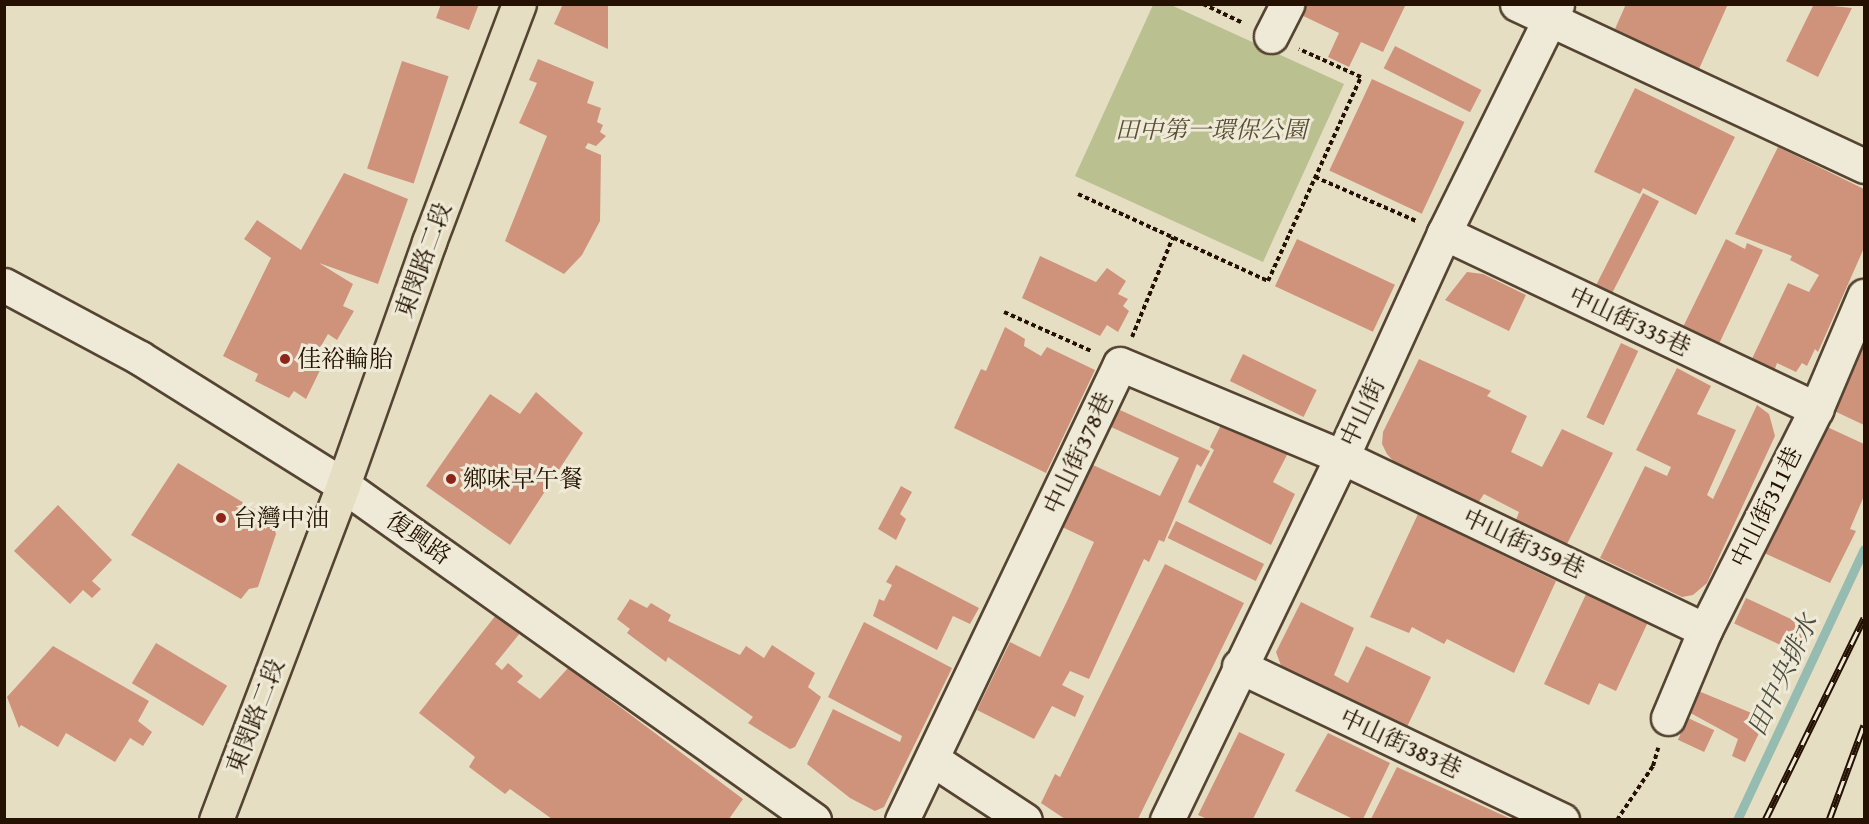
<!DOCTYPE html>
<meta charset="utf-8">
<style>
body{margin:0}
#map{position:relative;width:1869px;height:824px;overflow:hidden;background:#e6dec2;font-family:"Gentium Book Plus","Noto Serif TC",serif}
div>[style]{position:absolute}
.green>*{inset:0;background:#bac090}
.stream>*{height:9px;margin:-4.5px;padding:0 4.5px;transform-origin:4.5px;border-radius:4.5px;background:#96bcb1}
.building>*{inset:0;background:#cf937c;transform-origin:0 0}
.path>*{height:4px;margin-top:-2px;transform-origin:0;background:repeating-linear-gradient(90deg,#241101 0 4.5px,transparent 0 7.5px)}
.roads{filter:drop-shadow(2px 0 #544431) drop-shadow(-2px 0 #544431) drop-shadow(0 2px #544431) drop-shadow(0 -2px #544431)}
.minor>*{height:33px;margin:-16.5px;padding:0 16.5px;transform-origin:16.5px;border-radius:16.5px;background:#efead7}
.major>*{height:33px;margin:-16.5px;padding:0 16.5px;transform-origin:16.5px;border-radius:16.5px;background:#e6dec2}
.rail>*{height:7px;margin-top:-3.5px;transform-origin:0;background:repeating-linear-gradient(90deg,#efead7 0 14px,#241101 0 28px);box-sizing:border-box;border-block:2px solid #241101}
.dots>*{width:16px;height:16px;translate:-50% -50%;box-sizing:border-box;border:3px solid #efead7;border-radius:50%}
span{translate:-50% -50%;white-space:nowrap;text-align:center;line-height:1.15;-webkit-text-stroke:6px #efead7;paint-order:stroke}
.park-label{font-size:24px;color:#584e33;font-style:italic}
.street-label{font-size:24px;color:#241101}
.poi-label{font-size:24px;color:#241101}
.left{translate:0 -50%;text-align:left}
.water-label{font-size:26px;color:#4c4d3f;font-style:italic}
.frame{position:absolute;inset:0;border:6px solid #241101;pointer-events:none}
</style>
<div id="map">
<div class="green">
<div style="clip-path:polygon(1153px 5px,1171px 5px,1344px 84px,1263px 262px,1075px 176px)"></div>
</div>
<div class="stream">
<div style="left:1737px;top:820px;width:299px;rotate:-64.9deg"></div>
</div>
<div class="building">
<div style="clip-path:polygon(441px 4px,479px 4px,469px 30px,436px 18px)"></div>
<div style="clip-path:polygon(563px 4px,608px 4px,608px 49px,554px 24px)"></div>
<div style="clip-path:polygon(1301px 4px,1406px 4px,1383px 52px,1361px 42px,1349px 67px,1328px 57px,1339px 33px,1297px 13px)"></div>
<div style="clip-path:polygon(1626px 4px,1728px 4px,1699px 69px,1615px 29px)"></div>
<div style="clip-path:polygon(1814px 4px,1852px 8px,1818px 77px,1786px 61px)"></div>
<div style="left:1395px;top:46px;width:97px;height:25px;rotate:27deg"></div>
<div style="clip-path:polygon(538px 59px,594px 82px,587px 103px,601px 108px,597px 122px,603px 125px,600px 132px,606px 136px,596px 146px,588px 143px,585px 148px,601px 155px,600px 221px,582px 255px,564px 274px,505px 241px,547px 136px,519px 123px,537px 83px,529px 80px)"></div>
<div style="left:402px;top:61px;width:49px;height:113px;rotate:18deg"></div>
<div style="left:1372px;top:79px;width:102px;height:101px;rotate:25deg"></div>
<div style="clip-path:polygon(1635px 88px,1735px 137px,1696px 215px,1643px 188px,1640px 194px,1594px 172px)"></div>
<div style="clip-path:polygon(1778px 147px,1864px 189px,1864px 248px,1818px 352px,1815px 349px,1807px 366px,1802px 363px,1796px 372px,1777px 363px,1773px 374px,1750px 363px,1788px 283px,1809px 292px,1819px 275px,1790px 260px,1792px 256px,1735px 234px)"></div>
<div style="clip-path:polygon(344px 173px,408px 199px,378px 284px,319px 263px,353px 284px,343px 306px,354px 311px,337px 340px,328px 334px,316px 355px,325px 360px,306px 399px,294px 391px,289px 398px,255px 381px,258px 374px,223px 356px,271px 258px,244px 239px,257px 220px,301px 250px)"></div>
<div style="left:1643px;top:193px;width:18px;height:106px;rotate:27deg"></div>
<div style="left:1297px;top:239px;width:108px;height:52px;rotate:25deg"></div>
<div style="clip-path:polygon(1726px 239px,1745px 249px,1747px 243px,1763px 250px,1718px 346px,1682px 329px)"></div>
<div style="clip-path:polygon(1040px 256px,1096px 282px,1107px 268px,1126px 281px,1118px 294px,1128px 299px,1123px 306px,1129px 311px,1118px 332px,1107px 325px,1100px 336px,1022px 298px)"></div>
<div style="clip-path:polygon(1467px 272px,1483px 274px,1526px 295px,1509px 331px,1445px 300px)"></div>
<div style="clip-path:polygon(1005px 327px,1025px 339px,1024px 346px,1041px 356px,1047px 347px,1095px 370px,1046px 473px,954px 428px,981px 369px,986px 371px)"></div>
<div style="clip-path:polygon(1864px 334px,1864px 425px,1830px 409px)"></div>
<div style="left:1621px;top:343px;width:19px;height:82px;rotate:25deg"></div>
<div style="left:1243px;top:354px;width:82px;height:30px;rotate:26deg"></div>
<div style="clip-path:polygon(1419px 359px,1491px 391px,1487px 396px,1527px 416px,1511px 452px,1542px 467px,1562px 429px,1613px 453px,1567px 544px,1516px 520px,1519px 512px,1484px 494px,1478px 503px,1395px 463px,1387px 454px,1382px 444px,1383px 432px)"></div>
<div style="clip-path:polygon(1677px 368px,1711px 386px,1697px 414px,1736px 430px,1707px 495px,1713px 499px,1757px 405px,1769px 414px,1775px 436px,1707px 583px,1693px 595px,1682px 597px,1600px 558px,1645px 466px,1667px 476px,1671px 467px,1636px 450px)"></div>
<div style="clip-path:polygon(536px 392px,583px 433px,510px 545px,426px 486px,490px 394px,520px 414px)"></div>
<div style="clip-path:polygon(1120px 410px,1210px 451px,1201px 467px,1197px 464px,1164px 542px,1159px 540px,1149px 562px,1144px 559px,1089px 679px,1070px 671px,1062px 685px,1084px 696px,1075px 717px,1052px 706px,1034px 739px,977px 710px,1010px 642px,1040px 657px,1068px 599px,1094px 542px,1062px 527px,1093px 465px,1160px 496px,1179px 458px,1111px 427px)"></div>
<div style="clip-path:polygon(1223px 421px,1288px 453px,1273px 482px,1295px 494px,1271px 545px,1188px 502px,1214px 450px,1210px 447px)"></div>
<div style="clip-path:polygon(1825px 426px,1864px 444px,1864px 496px,1850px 529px,1856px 531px,1830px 583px,1762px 552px)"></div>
<div style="clip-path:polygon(178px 463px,272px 520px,276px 534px,258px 587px,249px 589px,241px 599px,131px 535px)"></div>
<div style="clip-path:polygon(901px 486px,912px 492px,900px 514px,906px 519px,896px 540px,878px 529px)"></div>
<div style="clip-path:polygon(58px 505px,112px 560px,92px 581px,101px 589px,92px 598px,83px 590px,70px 604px,14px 551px)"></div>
<div style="clip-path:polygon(1418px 514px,1556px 581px,1514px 673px,1447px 639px,1444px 644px,1412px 627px,1409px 633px,1370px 617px)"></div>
<div style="left:1176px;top:521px;width:98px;height:19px;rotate:26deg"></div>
<div style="clip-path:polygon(1165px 564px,1244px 603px,1138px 819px,1065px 819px,1041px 803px,1055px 774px,1060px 777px)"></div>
<div style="clip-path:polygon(896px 565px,979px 608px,970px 624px,953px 616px,937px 650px,873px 616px,879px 599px,884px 601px,892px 585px,886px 582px)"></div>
<div style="clip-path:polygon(1587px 592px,1648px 622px,1616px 691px,1599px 683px,1589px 705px,1544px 684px)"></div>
<div style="left:1746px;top:598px;width:68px;height:28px;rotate:25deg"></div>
<div style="clip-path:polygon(630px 599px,647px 608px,651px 603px,671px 615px,668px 621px,740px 655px,746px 646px,764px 658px,772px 645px,815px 673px,808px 687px,821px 697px,795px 747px,790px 749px,748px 723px,753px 717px,668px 657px,666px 662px,627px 633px,630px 629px,617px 619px)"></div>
<div style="clip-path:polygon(1301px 602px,1354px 628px,1334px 675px,1348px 683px,1366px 646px,1431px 677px,1405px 731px,1283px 671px,1276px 652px)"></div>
<div style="clip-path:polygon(496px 615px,520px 633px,495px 664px,502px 670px,508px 663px,523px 676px,517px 682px,540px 699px,568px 668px,743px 799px,729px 819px,552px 819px,510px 789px,505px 794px,469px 767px,475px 757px,419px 713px)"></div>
<div style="clip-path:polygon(864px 622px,952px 668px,884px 807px,875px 811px,850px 798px,807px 764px,833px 709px,900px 742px,902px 736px,828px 697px)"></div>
<div style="left:156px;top:643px;width:83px;height:47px;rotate:31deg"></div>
<div style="clip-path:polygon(53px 646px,149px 701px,138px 721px,152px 732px,143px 746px,130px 738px,115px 762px,66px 733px,58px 747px,21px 725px,19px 728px,7px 697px)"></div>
<div style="clip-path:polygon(1696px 690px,1766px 719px,1745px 762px,1732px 756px,1738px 739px,1685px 710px)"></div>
<div style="left:1688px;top:718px;width:29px;height:24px;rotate:25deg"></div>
<div style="clip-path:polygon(1239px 732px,1285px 754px,1253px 819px,1207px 819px,1198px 815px)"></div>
<div style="clip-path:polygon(1328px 733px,1390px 763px,1363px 819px,1353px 819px,1295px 791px)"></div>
<div style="clip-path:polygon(1397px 767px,1511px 819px,1371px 819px)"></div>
</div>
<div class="path">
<div style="left:1203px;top:4px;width:44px;rotate:25.4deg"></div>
<div style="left:1315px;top:177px;width:110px;rotate:23.5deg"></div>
<div style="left:1078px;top:194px;width:209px;rotate:24.6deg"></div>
<div style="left:1268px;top:281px;width:224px;rotate:-65.5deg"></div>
<div style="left:1361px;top:77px;width:68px;rotate:-155.7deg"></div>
<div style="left:1004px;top:312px;width:95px;rotate:24.1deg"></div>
<div style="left:1132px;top:337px;width:108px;rotate:-67.7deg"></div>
<div style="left:1617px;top:820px;width:65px;rotate:-56.3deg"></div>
<div style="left:1653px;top:766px;width:19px;rotate:-74deg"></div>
</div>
<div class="roads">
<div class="minor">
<div style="left:1517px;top:4px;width:383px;rotate:25deg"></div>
<div style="left:1271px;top:36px;width:36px;rotate:-63deg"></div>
<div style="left:1444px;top:233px;width:412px;rotate:25.3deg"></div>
<div style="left:4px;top:285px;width:154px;rotate:28.2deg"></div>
<div style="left:140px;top:358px;width:239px;rotate:32deg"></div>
<div style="left:343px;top:485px;width:578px;rotate:35.42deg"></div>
<div style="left:1239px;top:666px;width:358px;rotate:25.5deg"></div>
<div style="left:1668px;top:718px;width:95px;rotate:-67.2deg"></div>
<div style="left:1705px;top:630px;width:247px;rotate:-63.3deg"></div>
<div style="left:1816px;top:409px;width:123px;rotate:-67deg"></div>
<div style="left:932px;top:759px;width:111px;rotate:33.3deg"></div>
<div style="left:902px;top:820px;width:505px;rotate:-64.45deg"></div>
<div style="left:1120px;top:364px;width:241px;rotate:22.7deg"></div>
<div style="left:1342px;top:457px;width:402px;rotate:25.5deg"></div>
<div style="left:1167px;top:820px;width:403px;rotate:-64.3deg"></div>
<div style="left:1342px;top:457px;width:246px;rotate:-65.5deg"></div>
<div style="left:1444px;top:233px;width:255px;rotate:-63.7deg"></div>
</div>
<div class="major">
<div style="left:216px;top:820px;width:358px;rotate:-69.2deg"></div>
<div style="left:343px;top:485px;width:258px;rotate:-70.5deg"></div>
<div style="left:429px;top:242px;width:254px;rotate:-69.3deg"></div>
</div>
</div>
<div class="rail">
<div style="left:1765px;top:820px;width:225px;rotate:-63.9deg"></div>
<div style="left:1829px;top:820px;width:101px;rotate:-69.8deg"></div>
</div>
<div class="dots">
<div style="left:285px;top:359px;background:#8f2418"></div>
<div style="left:451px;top:479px;background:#8f2418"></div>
<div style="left:221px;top:518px;background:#8f2418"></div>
</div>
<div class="park-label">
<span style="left:1211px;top:130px">田中第一環保公園</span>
</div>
<div class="street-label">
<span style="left:423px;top:260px;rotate:-70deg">東閔路二段</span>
<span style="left:1630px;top:321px;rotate:25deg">中山街335巷</span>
<span style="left:1362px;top:412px;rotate:-65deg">中山街</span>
<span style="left:1078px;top:453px;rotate:-65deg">中山街378巷</span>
<span style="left:1766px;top:507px;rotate:-64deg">中山街311巷</span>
<span style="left:419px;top:538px;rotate:35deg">復興路</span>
<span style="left:1524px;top:543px;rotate:25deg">中山街359巷</span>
<span style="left:255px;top:716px;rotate:-69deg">東閔路二段</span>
<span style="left:1401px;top:743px;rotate:25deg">中山街383巷</span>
</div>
<div class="poi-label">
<span class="left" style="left:297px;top:359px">佳裕輪胎</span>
<span class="left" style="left:463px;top:479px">鄉味早午餐</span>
<span class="left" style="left:233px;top:518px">台灣中油</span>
</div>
<div class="water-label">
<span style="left:1782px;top:675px;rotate:-65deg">田中央排水</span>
</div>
<div class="frame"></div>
</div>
